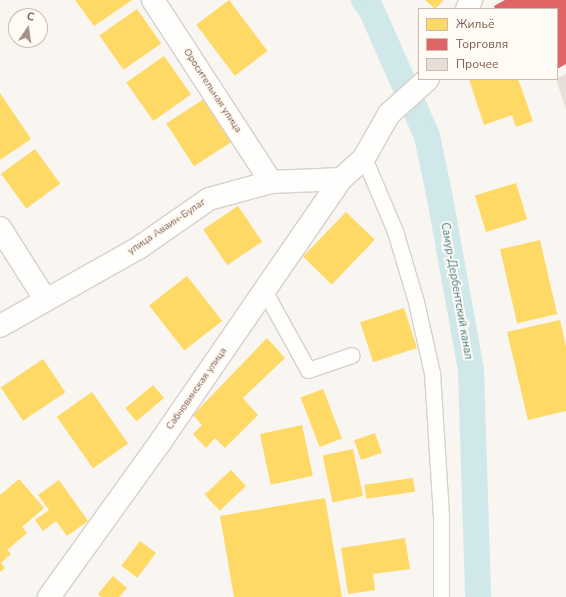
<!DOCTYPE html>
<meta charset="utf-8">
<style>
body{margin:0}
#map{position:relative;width:566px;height:597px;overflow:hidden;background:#f9f5f0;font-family:"Nunito Sans",sans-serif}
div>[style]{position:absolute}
.homes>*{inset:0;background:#ffd966;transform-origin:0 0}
.shops>*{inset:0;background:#e06666}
.canal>*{height:26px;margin:-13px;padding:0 13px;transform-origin:13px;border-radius:13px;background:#d0e8ea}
.building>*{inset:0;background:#e6ded7}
.roads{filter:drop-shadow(1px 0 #d7d1cb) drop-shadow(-1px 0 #d7d1cb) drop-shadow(0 1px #d7d1cb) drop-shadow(0 -1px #d7d1cb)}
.service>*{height:15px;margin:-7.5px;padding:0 7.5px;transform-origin:7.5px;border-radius:7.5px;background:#fefefd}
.minor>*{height:22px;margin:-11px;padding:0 11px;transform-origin:11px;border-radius:11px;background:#fefefd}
span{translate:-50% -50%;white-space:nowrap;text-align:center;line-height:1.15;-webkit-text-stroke:4px #fffaf3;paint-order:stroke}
.street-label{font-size:10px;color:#7a5c4d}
.water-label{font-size:11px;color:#437c86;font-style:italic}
.legend{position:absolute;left:418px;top:8px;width:140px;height:72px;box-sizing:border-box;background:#fffaf3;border:1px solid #cabbb1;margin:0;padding:5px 7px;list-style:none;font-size:12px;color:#7a5c4d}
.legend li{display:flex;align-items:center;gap:8px;height:20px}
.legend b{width:20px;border:1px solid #cabbb1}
.north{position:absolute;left:8px;top:8px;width:40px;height:40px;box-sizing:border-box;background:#fffaf3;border:1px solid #cabbb1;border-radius:50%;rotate:13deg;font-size:11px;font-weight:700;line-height:16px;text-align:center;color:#7a5c4d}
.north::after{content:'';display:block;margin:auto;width:14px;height:18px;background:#a69286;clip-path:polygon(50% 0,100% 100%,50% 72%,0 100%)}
</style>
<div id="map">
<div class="homes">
<div style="clip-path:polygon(75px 0,132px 0,94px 26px)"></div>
<div style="left:229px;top:0;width:64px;height:41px;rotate:53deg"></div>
<div style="clip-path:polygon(425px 0,444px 0,435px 9px)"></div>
<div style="left:137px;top:9px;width:42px;height:46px;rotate:55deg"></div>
<div style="left:164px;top:56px;width:47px;height:46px;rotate:55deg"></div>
<div style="clip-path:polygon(469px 79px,518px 79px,533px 121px,516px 127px,512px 115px,484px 125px)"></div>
<div style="clip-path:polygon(0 93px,31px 139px,0 160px)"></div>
<div style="left:204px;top:99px;width:51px;height:45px;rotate:57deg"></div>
<div style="left:35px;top:149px;width:43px;height:42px;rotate:54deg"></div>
<div style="left:516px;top:183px;width:38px;height:43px;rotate:73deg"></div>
<div style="left:238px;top:206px;width:43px;height:42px;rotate:56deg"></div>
<div style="left:346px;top:212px;width:40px;height:62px;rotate:44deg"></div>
<div style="left:540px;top:240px;width:76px;height:41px;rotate:77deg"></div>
<div style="left:187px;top:276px;width:57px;height:48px;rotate:52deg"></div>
<div style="left:404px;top:308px;width:42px;height:46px;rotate:72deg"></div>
<div style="clip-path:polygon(560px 320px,566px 347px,566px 411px,528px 420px,507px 332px)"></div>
<div style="clip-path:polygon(267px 338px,285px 358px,243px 398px,258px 415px,225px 448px,215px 438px,206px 448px,193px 434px,202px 425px,193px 415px)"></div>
<div style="left:43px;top:359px;width:40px;height:51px;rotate:56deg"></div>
<div style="left:153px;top:385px;width:17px;height:36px;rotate:50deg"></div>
<div style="left:323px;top:389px;width:53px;height:24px;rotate:69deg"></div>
<div style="left:92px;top:392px;width:63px;height:43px;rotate:55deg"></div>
<div style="left:302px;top:425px;width:52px;height:43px;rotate:78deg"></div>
<div style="left:375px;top:433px;width:21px;height:22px;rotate:71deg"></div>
<div style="left:353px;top:449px;width:48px;height:31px;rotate:78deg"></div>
<div style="left:231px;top:470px;width:22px;height:36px;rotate:47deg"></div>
<div style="left:413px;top:478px;width:14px;height:49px;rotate:82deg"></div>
<div style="clip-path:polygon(19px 479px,44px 508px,22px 527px,27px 533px,7px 550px,11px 554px,1px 563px,5px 568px,0 572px,0 495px)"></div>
<div style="clip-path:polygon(59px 480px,88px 521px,67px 536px,56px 521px,43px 531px,35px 520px,49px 510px,38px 495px)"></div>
<div style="clip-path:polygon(325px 498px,342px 597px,234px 597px,220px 516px)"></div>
<div style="clip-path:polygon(405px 538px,410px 569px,373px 574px,375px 590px,348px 594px,341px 548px)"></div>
<div style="left:140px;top:541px;width:20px;height:31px;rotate:37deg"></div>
<div style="clip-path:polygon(113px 576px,127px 588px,119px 597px,101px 597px,98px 594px)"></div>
</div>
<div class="shops">
<div style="clip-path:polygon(505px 0,566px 0,566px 64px,557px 69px,557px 9px,495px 9px,494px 6px)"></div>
</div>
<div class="canal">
<div style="left:364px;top:0;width:11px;rotate:52deg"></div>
<div style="left:371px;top:9px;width:139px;rotate:66.2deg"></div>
<div style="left:427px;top:136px;width:63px;rotate:78.2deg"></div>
<div style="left:440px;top:198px;width:175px;rotate:79.8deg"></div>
<div style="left:471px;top:370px;width:227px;rotate:88.2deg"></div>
</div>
<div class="building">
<div style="clip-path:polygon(566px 74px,566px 109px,556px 79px)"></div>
</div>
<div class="roads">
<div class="service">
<div style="left:364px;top:158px;width:79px;rotate:67deg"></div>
<div style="left:395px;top:231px;width:74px;rotate:73.5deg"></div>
<div style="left:416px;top:302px;width:73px;rotate:77.3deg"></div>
<div style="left:432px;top:373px;width:144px;rotate:86.4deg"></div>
<div style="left:441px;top:517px;width:80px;rotate:90deg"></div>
<div style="left:265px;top:292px;width:89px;rotate:61.1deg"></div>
<div style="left:308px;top:370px;width:46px;rotate:-18.8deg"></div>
</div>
<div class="minor">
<div style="left:153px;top:0;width:217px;rotate:57deg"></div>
<div style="left:467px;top:9px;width:10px;rotate:-66deg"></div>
<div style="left:0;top:228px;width:84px;rotate:57.6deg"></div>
<div style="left:0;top:326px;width:161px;rotate:-29.4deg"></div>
<div style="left:140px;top:247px;width:84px;rotate:-34.8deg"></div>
<div style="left:209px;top:199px;width:64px;rotate:-15.3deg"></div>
<div style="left:271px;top:182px;width:70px;rotate:-2.5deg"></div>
<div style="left:341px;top:179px;width:31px;rotate:-42deg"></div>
<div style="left:364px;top:158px;width:51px;rotate:-60.4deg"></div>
<div style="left:389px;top:114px;width:52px;rotate:-41.9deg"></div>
<div style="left:49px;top:597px;width:192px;rotate:-54.3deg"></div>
<div style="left:161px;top:441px;width:318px;rotate:-55.5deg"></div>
</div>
</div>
<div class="street-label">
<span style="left:212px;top:91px;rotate:57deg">Оросительная улица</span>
<span style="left:167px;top:227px;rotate:-34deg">улица Аваин-Булаг</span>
<span style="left:197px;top:389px;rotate:-55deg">Сабновинская улица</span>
</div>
<div class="water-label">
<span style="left:456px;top:291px;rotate:80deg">Самур-Дербентский канал</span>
</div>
<ul class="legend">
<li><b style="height:11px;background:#ffd966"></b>Жильё</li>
<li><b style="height:11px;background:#e06666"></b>Торговля</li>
<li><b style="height:11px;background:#e6ded7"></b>Прочее</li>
</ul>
<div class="north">С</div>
</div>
